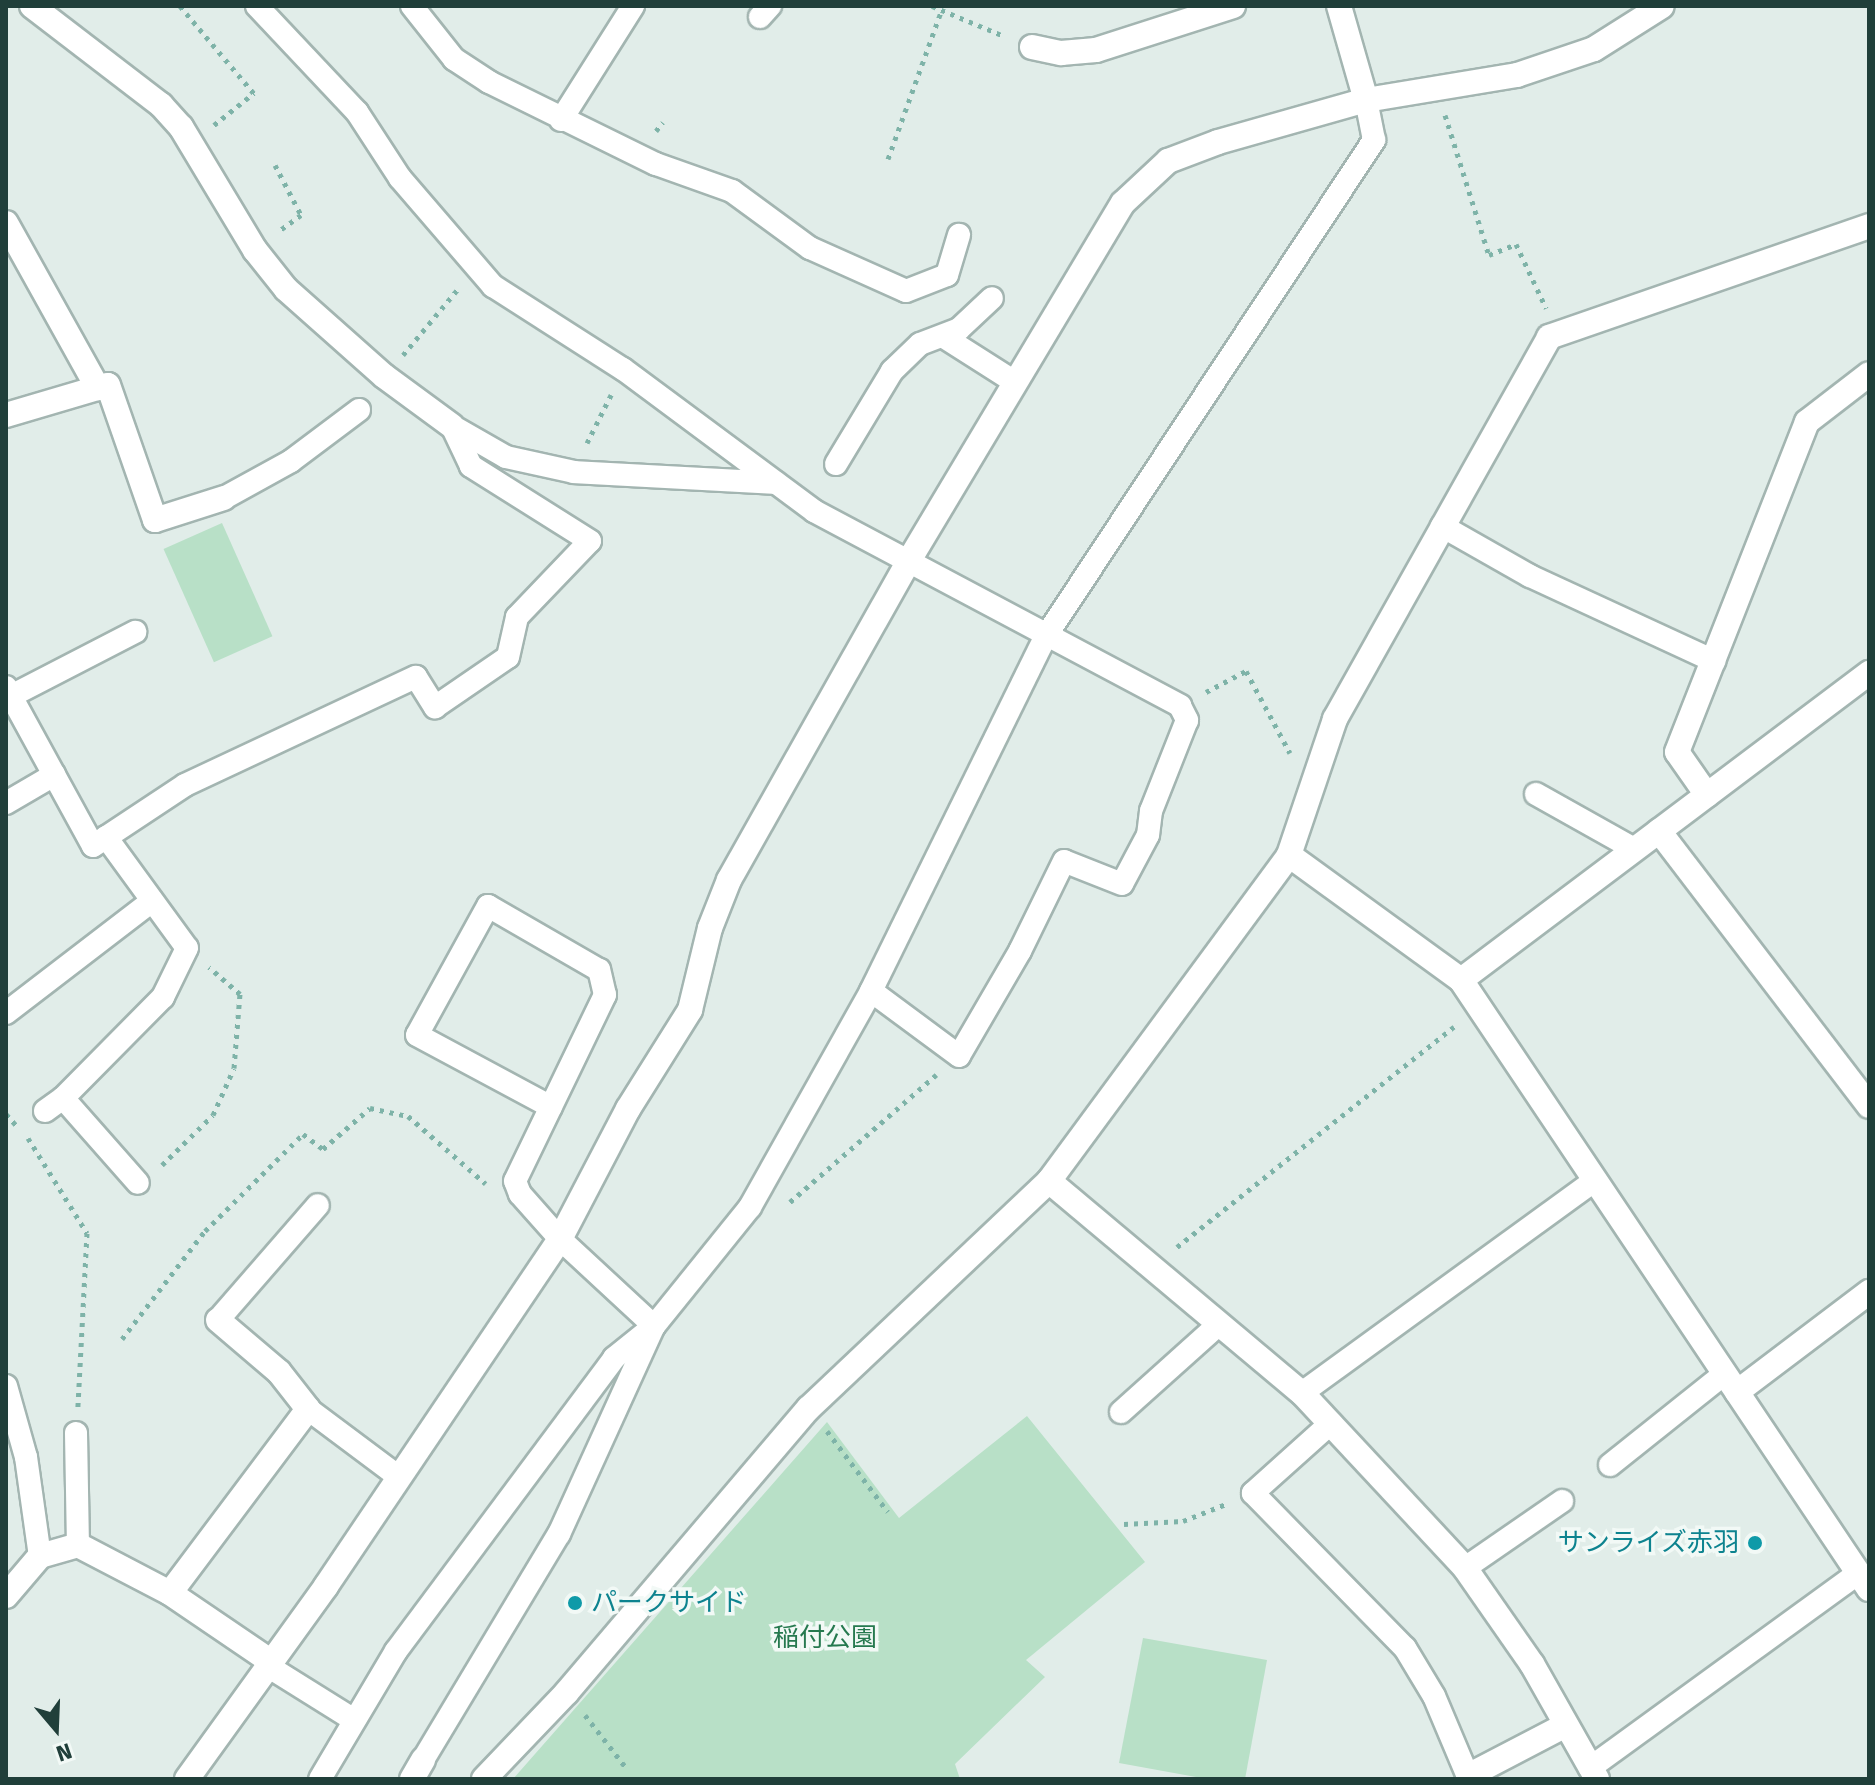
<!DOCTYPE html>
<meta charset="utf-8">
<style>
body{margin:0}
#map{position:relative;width:1875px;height:1785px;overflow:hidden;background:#e1ede9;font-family:"Fira Sans","Noto Sans JP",sans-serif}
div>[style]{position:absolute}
.green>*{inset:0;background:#b8e0c7;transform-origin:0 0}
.path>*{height:5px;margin-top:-2.5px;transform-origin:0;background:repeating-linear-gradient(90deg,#7eb3a8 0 4px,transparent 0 10px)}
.roads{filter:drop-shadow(2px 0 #a3b5b1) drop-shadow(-2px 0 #a3b5b1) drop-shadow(0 2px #a3b5b1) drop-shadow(0 -2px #a3b5b1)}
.service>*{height:22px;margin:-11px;padding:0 11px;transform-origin:11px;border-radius:11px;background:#fff}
.minor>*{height:24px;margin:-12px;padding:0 12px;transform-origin:12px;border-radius:12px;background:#fff}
.dots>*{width:22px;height:22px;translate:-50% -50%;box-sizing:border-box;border:4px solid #f2f9f6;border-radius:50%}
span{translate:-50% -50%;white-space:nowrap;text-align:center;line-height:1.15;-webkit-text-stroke:7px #f2f9f6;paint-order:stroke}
.culture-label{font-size:26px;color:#0d838f}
.right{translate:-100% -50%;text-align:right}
.left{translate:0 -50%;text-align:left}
.park-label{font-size:26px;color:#26794f}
.frame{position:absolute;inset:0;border:8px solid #203f3a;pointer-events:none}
.north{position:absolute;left:16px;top:1689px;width:80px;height:80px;-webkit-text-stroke:6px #f2f9f6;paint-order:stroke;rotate:161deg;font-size:22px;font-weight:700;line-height:32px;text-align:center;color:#203f3a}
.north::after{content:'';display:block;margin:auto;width:28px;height:36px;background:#203f3a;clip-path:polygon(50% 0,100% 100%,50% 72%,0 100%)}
</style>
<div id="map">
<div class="green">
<div style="left:222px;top:523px;width:124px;height:64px;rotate:66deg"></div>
<div style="clip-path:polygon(1027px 1416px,1145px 1562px,1026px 1660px,1045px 1677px,955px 1764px,960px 1779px,513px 1779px,827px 1422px,899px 1518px)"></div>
<div style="clip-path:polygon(1143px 1638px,1267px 1660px,1245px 1779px,1207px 1779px,1119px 1763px)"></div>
</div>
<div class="path">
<div style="left:180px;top:6px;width:118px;rotate:49.8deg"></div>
<div style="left:932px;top:6px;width:78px;rotate:22.6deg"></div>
<div style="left:1445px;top:115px;width:147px;rotate:72.6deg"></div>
<div style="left:1489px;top:255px;width:29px;rotate:-22deg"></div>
<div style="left:1516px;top:244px;width:71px;rotate:64.9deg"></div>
<div style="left:214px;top:125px;width:51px;rotate:-38.7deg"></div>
<div style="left:656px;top:131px;width:11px;rotate:-52deg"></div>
<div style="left:888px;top:159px;width:156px;rotate:-70.2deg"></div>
<div style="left:275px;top:165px;width:56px;rotate:62.5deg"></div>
<div style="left:301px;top:215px;width:29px;rotate:144deg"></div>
<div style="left:403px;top:355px;width:86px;rotate:-50.2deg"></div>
<div style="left:587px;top:443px;width:54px;rotate:-63.4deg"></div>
<div style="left:1206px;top:692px;width:45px;rotate:-27.7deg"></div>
<div style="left:1246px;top:671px;width:93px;rotate:61.8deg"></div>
<div style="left:6px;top:1114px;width:15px;rotate:48deg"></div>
<div style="left:28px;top:1138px;width:112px;rotate:58.2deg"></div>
<div style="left:87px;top:1233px;width:174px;rotate:93deg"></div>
<div style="left:162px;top:1165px;width:71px;rotate:-44.4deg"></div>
<div style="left:213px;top:1115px;width:51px;rotate:-65.9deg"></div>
<div style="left:234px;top:1068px;width:74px;rotate:-85.4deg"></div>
<div style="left:240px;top:994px;width:41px;rotate:-138.9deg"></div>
<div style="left:790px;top:1202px;width:194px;rotate:-41deg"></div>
<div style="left:1177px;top:1247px;width:354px;rotate:-38.5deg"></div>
<div style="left:122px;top:1339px;width:136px;rotate:-52.5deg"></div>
<div style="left:205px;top:1231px;width:138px;rotate:-44.7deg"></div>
<div style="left:303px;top:1134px;width:25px;rotate:37deg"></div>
<div style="left:323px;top:1149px;width:62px;rotate:-41.1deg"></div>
<div style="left:370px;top:1108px;width:39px;rotate:12deg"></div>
<div style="left:408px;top:1116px;width:103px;rotate:41.1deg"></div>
<div style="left:827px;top:1431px;width:101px;rotate:53deg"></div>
<div style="left:1124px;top:1524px;width:59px;rotate:-2.9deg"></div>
<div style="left:1183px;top:1521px;width:46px;rotate:-21.6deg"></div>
<div style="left:585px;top:1715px;width:68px;rotate:52.1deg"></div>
</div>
<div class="roads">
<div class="service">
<div style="left:257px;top:6px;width:146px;rotate:46.7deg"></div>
<div style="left:357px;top:112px;width:79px;rotate:56.9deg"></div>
<div style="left:400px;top:178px;width:143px;rotate:49.3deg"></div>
<div style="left:493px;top:286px;width:154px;rotate:32.6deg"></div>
<div style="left:623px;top:369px;width:238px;rotate:36.6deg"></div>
<div style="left:814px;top:511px;width:415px;rotate:28deg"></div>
<div style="left:1180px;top:706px;width:16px;rotate:63deg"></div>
<div style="left:1187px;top:720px;width:98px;rotate:111.6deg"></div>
<div style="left:1151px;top:811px;width:24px;rotate:97deg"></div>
<div style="left:1148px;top:835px;width:55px;rotate:118deg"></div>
<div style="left:1122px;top:884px;width:62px;rotate:-158.4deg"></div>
<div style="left:1064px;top:861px;width:100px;rotate:116.1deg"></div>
<div style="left:1020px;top:951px;width:121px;rotate:120.2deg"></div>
<div style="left:959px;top:1056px;width:109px;rotate:-143.5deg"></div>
<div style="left:412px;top:6px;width:68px;rotate:51.6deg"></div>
<div style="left:454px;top:59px;width:42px;rotate:33.3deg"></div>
<div style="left:489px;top:82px;width:186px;rotate:26.2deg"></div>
<div style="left:656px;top:164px;width:81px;rotate:19.6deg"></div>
<div style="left:732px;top:191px;width:97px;rotate:36.2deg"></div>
<div style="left:810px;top:248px;width:105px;rotate:24.1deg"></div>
<div style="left:906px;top:291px;width:44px;rotate:-21.3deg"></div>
<div style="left:947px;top:275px;width:42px;rotate:-73.3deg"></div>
<div style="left:760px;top:17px;width:15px;rotate:-48deg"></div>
<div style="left:561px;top:120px;width:135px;rotate:-57.7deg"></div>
<div style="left:944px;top:337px;width:82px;rotate:32.5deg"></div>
<div style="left:452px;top:426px;width:62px;rotate:29.9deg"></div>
<div style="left:506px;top:457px;width:70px;rotate:12.4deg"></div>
<div style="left:574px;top:472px;width:202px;rotate:3.1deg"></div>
<div style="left:836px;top:464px;width:109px;rotate:-58.9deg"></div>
<div style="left:892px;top:371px;width:39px;rotate:-44deg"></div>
<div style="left:920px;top:344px;width:42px;rotate:-21deg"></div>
<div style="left:959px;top:329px;width:45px;rotate:-43.2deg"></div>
<div style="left:224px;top:498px;width:77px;rotate:-28.9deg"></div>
<div style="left:291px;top:461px;width:85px;rotate:-36.9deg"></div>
<div style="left:1442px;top:526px;width:101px;rotate:29.6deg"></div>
<div style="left:1530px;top:576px;width:203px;rotate:24.8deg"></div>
<div style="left:6px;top:687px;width:181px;rotate:61.3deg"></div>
<div style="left:93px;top:846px;width:110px;rotate:-33.5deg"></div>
<div style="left:185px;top:785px;width:255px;rotate:-25.1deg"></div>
<div style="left:416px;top:677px;width:36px;rotate:58deg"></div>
<div style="left:435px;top:707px;width:88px;rotate:-34.4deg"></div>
<div style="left:508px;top:657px;width:41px;rotate:-77.3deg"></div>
<div style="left:517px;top:617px;width:105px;rotate:-46.2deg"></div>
<div style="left:590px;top:541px;width:141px;rotate:-147.8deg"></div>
<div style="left:471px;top:466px;width:44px;rotate:-115.4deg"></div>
<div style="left:11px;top:696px;width:140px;rotate:-27.3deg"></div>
<div style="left:1536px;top:794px;width:112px;rotate:29.3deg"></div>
<div style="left:6px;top:803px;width:56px;rotate:-30.3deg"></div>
<div style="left:106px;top:837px;width:137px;rotate:53.9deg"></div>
<div style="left:187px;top:948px;width:55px;rotate:116.1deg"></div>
<div style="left:163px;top:997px;width:142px;rotate:134.7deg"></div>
<div style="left:63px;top:1098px;width:113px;rotate:48.6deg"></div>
<div style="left:6px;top:1013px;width:184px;rotate:-37.5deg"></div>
<div style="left:45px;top:1111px;width:22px;rotate:-36deg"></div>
<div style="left:218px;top:1320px;width:152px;rotate:-49deg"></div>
<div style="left:6px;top:1386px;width:74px;rotate:74.3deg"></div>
<div style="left:26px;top:1457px;width:100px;rotate:82deg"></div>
<div style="left:1302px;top:1393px;width:361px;rotate:-36deg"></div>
<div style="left:308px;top:1409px;width:114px;rotate:36.8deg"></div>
<div style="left:1121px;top:1412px;width:132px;rotate:-41.9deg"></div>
<div style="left:1331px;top:1423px;width:105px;rotate:138.1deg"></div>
<div style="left:1253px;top:1493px;width:217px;rotate:45.6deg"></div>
<div style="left:1405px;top:1648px;width:56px;rotate:58.9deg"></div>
<div style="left:1434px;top:1696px;width:90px;rotate:67.1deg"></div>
<div style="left:76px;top:1433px;width:112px;rotate:89deg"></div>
<div style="left:1610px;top:1465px;width:146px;rotate:-38.6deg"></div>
<div style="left:1465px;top:1568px;width:118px;rotate:-34.6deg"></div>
<div style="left:266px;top:1665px;width:104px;rotate:32deg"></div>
<div style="left:423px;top:1760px;width:264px;rotate:-59deg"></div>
<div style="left:559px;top:1534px;width:229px;rotate:-65.5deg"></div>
<div style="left:654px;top:1326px;width:153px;rotate:-51.1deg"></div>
<div style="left:750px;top:1207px;width:248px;rotate:-60.7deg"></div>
<div style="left:871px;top:991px;width:396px;rotate:-63.8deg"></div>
<div style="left:1046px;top:636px;width:595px;rotate:-56.52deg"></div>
<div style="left:1374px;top:140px;width:41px;rotate:-101.3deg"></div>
<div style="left:1590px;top:1768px;width:331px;rotate:-36deg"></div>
<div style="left:320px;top:1779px;width:149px;rotate:-59.3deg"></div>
<div style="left:396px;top:1651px;width:365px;rotate:-53.3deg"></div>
<div style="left:614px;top:1358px;width:51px;rotate:-38.7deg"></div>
<div style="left:654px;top:1326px;width:128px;rotate:-137.2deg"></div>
<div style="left:560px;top:1239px;width:60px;rotate:-131.6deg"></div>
<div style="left:520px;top:1194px;width:14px;rotate:-111deg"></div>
<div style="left:515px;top:1181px;width:207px;rotate:-64.2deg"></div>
<div style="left:605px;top:995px;width:26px;rotate:-103deg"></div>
<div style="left:599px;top:970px;width:128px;rotate:-150deg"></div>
<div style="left:488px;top:906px;width:147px;rotate:118.8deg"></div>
<div style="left:417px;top:1035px;width:152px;rotate:28.2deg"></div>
</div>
<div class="minor">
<div style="left:32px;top:6px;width:163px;rotate:37.5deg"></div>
<div style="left:161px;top:105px;width:30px;rotate:48deg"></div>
<div style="left:181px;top:127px;width:144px;rotate:59deg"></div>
<div style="left:255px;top:250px;width:50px;rotate:51.5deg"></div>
<div style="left:286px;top:289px;width:131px;rotate:41.6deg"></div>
<div style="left:384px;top:376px;width:84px;rotate:36.3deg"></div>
<div style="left:1339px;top:6px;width:98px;rotate:74deg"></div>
<div style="left:1032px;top:47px;width:30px;rotate:12deg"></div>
<div style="left:1061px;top:53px;width:35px;rotate:-5deg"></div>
<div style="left:1096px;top:50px;width:144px;rotate:-17.8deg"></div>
<div style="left:6px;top:223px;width:189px;rotate:60.9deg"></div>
<div style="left:6px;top:415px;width:106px;rotate:-16.4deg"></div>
<div style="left:108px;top:385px;width:143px;rotate:70.8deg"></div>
<div style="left:155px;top:520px;width:72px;rotate:-17.7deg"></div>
<div style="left:1707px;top:795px;width:52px;rotate:-124.9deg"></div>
<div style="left:1677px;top:752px;width:355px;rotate:-68.5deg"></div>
<div style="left:1807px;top:422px;width:78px;rotate:-37.7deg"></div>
<div style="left:1659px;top:831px;width:346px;rotate:52.6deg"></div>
<div style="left:1289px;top:855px;width:213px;rotate:36deg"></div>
<div style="left:1461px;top:980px;width:733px;rotate:56.18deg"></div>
<div style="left:1461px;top:980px;width:511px;rotate:-36.96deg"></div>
<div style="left:1049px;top:1181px;width:330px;rotate:40deg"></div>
<div style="left:1302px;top:1393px;width:239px;rotate:47deg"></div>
<div style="left:1465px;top:1568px;width:117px;rotate:55.1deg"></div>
<div style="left:1532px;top:1664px;width:132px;rotate:60.5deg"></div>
<div style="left:1737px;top:1392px;width:166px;rotate:-37.1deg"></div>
<div style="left:170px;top:1593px;width:230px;rotate:-53.1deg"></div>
<div style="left:308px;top:1409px;width:47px;rotate:-128.1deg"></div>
<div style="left:279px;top:1372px;width:80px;rotate:-139.6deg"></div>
<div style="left:6px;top:1596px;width:52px;rotate:-49.6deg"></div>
<div style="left:40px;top:1556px;width:40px;rotate:-16deg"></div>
<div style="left:78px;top:1545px;width:104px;rotate:27.6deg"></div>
<div style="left:170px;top:1593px;width:121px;rotate:34.2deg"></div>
<div style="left:1468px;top:1776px;width:110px;rotate:-27.5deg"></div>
<div style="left:187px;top:1779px;width:238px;rotate:-54.2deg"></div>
<div style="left:326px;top:1586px;width:419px;rotate:-56deg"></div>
<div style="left:560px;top:1239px;width:147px;rotate:-62.4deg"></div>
<div style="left:628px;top:1109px;width:117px;rotate:-57.9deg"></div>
<div style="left:690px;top:1010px;width:84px;rotate:-76.3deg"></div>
<div style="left:710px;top:928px;width:52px;rotate:-68.4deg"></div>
<div style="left:729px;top:880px;width:365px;rotate:-60.6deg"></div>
<div style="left:908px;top:562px;width:418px;rotate:-59.1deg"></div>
<div style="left:1123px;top:203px;width:62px;rotate:-43deg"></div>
<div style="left:1168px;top:161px;width:53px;rotate:-20.8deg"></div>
<div style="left:1218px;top:142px;width:154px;rotate:-15.8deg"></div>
<div style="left:1366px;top:100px;width:153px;rotate:-9.4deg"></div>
<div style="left:1517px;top:75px;width:81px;rotate:-18.7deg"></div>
<div style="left:1594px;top:49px;width:80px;rotate:-32.3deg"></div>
<div style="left:412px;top:1779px;width:22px;rotate:-60deg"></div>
<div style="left:484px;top:1779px;width:120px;rotate:-46.3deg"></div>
<div style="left:567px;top:1692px;width:373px;rotate:-49.6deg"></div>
<div style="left:809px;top:1408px;width:330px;rotate:-43.4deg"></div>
<div style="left:1049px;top:1181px;width:405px;rotate:-53.6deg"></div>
<div style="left:1289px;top:855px;width:144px;rotate:-71.3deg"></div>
<div style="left:1335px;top:719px;width:438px;rotate:-60.7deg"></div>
<div style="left:1549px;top:337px;width:339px;rotate:-19.1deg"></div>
</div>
</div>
<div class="dots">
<div style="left:1755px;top:1543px;background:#0f9aa8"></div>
<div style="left:575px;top:1603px;background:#0f9aa8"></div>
</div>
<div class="culture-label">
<span class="right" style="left:1739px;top:1543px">サンライズ赤羽</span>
<span class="left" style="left:591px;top:1603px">パークサイド</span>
</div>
<div class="park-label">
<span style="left:825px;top:1638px">稲付公園</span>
</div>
<div class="frame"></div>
<div class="north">N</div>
</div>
